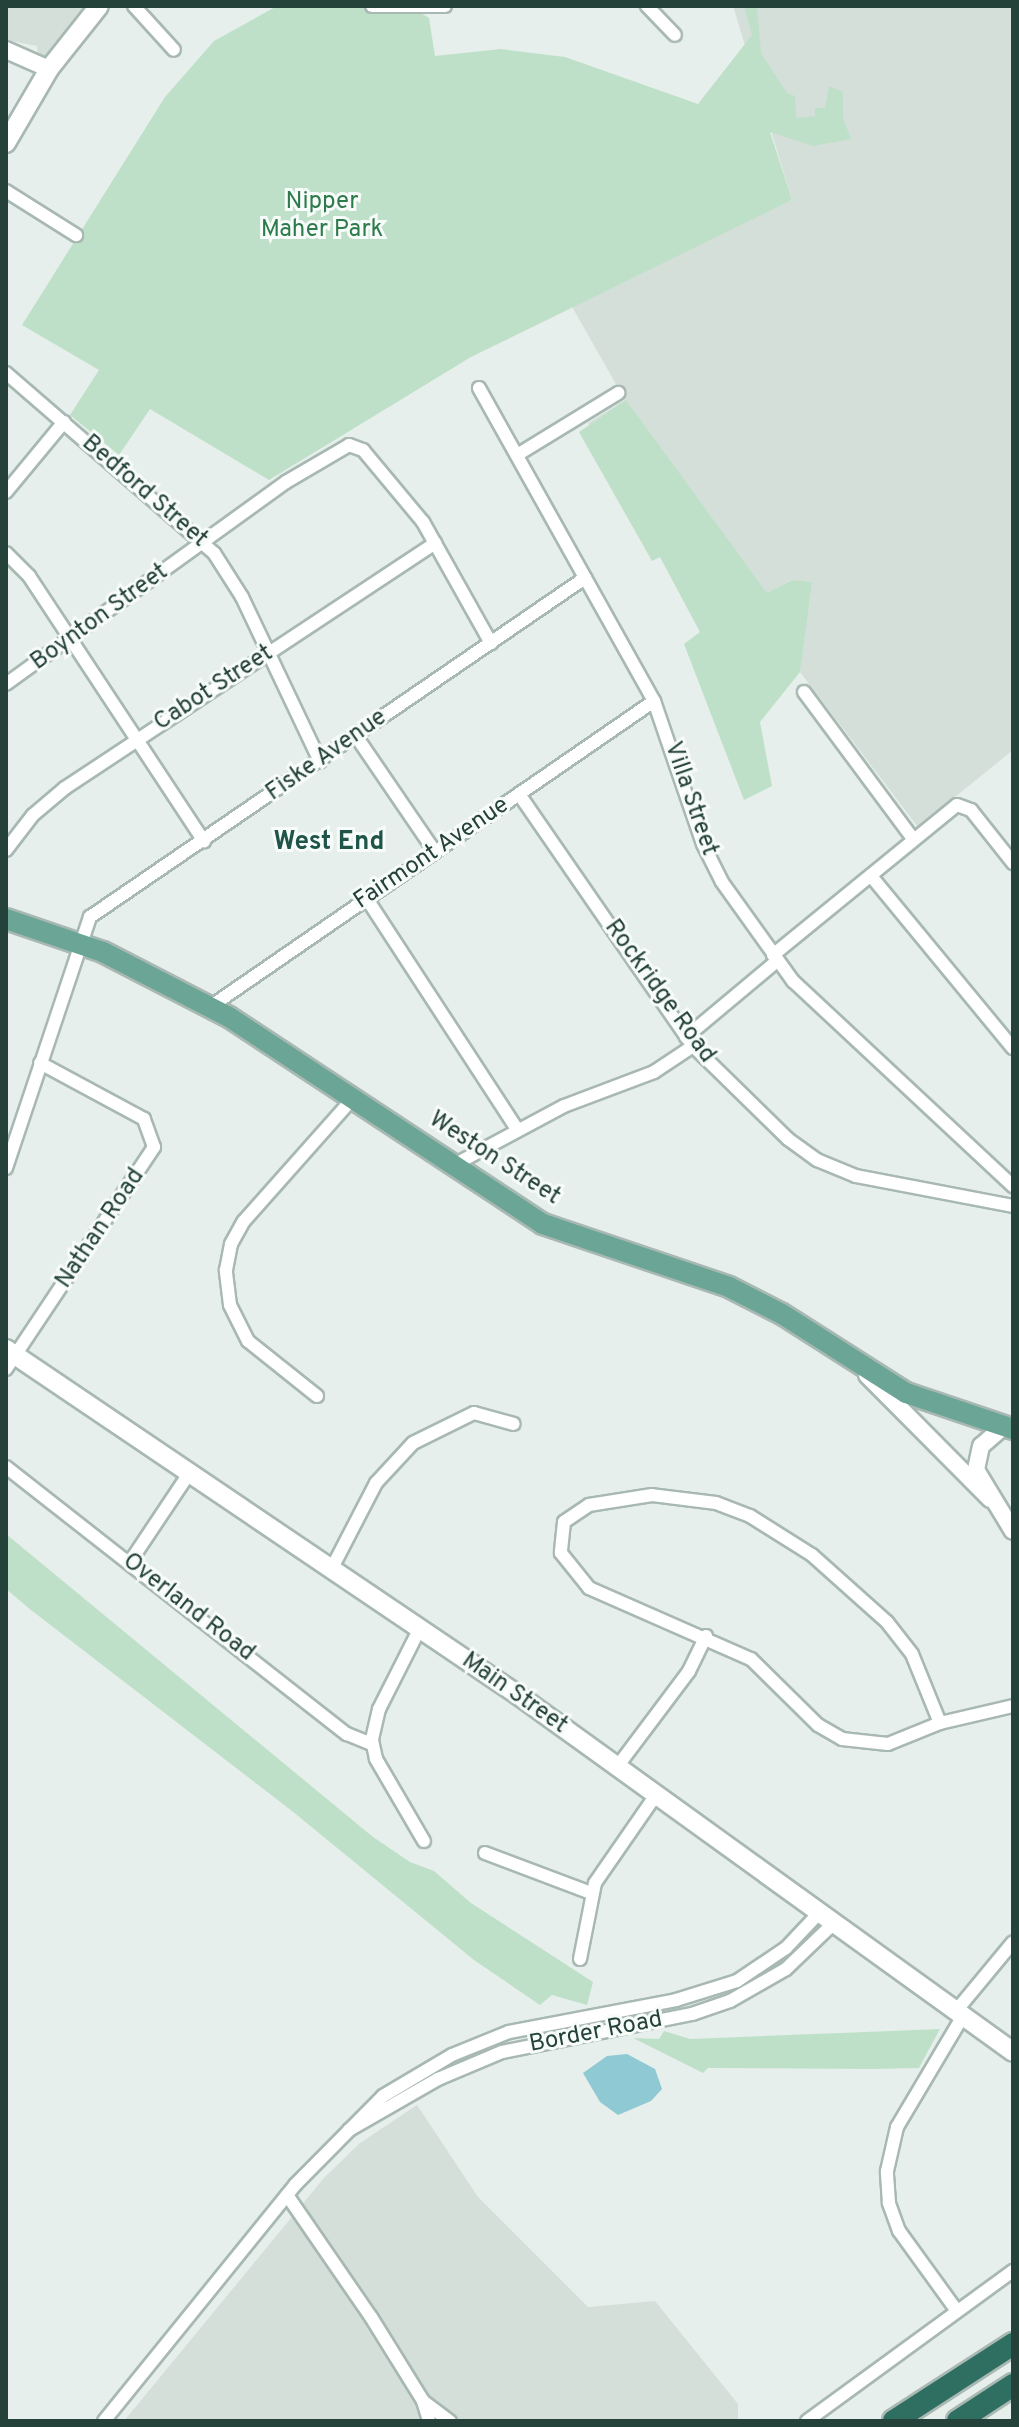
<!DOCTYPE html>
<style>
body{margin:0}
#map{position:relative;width:1019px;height:2427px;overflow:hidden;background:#e6efeb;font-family:Overpass,sans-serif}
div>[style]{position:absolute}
.built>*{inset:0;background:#d4dfda}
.green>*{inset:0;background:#bfe0c8}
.water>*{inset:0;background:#8ec9d4}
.roads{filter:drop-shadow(2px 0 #a8b8b2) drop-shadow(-2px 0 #a8b8b2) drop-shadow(0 2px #a8b8b2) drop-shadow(0 -2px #a8b8b2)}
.minor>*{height:12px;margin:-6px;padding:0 6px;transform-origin:6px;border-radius:6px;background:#fff}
.tertiary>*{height:16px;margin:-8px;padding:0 8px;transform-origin:8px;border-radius:8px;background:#fff}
.secondary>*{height:18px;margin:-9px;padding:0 9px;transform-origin:9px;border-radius:9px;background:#fff}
.primary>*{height:20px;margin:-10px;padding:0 10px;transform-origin:10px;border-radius:10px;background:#6aa596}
.motorway>*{height:22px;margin:-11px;padding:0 11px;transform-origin:11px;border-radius:11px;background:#2f6f62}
span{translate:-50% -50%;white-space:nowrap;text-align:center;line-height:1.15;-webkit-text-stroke:6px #f7fbf9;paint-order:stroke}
.park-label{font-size:24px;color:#2d7a4b}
.street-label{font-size:24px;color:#24423a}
.neighbourhood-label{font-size:26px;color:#1f5548;font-weight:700}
.frame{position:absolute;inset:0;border:8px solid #24423a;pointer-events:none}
</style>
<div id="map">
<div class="built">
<div style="clip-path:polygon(6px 6px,99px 6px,64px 49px,38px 63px,37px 46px,6px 40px)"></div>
<div style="clip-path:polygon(733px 6px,1013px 6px,1013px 750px,918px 827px,800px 672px,811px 582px,791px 580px,701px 633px,588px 423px,625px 400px,571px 305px,792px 200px)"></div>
<div style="clip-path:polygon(417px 2105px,478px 2197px,588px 2307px,655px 2301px,738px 2404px,738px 2421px,124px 2421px,323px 2179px,360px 2143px)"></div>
</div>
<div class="green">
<div style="clip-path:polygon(277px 6px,413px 8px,429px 18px,435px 56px,501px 49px,565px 57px,698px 104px,752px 35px,744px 6px,757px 6px,761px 53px,787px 93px,795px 96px,796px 118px,815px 116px,815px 108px,825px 108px,829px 86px,843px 92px,843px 118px,851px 139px,813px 146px,770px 132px,792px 200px,471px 357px,269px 480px,150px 409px,119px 455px,70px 415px,99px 370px,22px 325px,165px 97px,214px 41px)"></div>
<div style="clip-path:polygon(626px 400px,767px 593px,792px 580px,812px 582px,800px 672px,760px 722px,772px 786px,744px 800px,684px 644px,700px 632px,660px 557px,652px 561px,579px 432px)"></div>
<div style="clip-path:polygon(6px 1534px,373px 1837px,410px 1862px,434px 1871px,471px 1903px,593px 1982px,587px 2005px,552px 1995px,540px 2005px,474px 1960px,292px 1811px,31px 1610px,6px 1589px)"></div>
<div style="clip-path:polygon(940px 2029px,919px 2068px,873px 2069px,708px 2068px,703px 2073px,633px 2038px,659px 2039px,664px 2031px,690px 2039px)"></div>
</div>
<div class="water">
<div style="clip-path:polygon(627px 2054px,655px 2069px,662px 2089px,651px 2101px,618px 2115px,600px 2102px,583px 2073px,607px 2056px)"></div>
</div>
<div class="roads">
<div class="minor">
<div style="left:134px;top:6px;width:59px;rotate:47.7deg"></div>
<div style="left:372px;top:6px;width:73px"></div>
<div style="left:647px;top:6px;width:40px;rotate:46deg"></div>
<div style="left:6px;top:191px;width:83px;rotate:32.2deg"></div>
<div style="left:6px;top:373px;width:275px;rotate:40.9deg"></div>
<div style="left:214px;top:553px;width:52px;rotate:57.5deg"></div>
<div style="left:242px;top:597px;width:182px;rotate:64.6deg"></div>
<div style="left:479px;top:388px;width:359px;rotate:60.8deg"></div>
<div style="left:654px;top:701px;width:151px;rotate:71.1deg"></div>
<div style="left:703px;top:844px;width:42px;rotate:63.4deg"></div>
<div style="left:722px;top:882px;width:122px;rotate:54.4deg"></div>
<div style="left:793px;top:981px;width:301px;rotate:43deg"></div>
<div style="left:517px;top:455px;width:119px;rotate:-31.5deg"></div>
<div style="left:6px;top:492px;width:91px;rotate:-50.4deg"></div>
<div style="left:6px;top:553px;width:33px;rotate:45deg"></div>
<div style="left:29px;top:576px;width:318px;rotate:56.6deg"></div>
<div style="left:6px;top:684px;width:345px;rotate:-35.8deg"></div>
<div style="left:286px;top:482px;width:73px;rotate:-30.4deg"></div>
<div style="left:349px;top:445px;width:15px;rotate:20deg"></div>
<div style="left:363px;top:450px;width:94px;rotate:50.2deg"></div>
<div style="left:423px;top:522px;width:139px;rotate:60.7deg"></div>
<div style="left:804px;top:692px;width:183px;rotate:53.4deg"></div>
<div style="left:356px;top:736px;width:140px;rotate:55.7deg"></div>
<div style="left:519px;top:794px;width:306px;rotate:55.4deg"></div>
<div style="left:693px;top:1046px;width:133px;rotate:44.4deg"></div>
<div style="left:788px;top:1139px;width:36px;rotate:36deg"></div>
<div style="left:817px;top:1160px;width:42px;rotate:22.3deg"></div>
<div style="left:856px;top:1176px;width:160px;rotate:10.8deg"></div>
<div style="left:6px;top:850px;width:44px;rotate:-52.4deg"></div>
<div style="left:33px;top:815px;width:42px;rotate:-40.2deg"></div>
<div style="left:65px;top:788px;width:444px;rotate:-33.5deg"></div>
<div style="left:871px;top:876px;width:223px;rotate:50.5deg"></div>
<div style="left:367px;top:899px;width:275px;rotate:56.9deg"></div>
<div style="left:773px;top:955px;width:237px;rotate:-39.2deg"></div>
<div style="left:957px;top:805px;width:15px;rotate:20deg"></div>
<div style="left:971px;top:810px;width:68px;rotate:51.6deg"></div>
<div style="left:210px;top:1007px;width:539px;rotate:-34.57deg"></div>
<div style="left:686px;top:1037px;width:119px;rotate:-39.9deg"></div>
<div style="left:452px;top:1166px;width:127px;rotate:-28.2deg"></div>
<div style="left:564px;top:1106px;width:96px;rotate:-20.7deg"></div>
<div style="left:654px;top:1072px;width:47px;rotate:-33.7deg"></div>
<div style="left:6px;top:1168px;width:265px;rotate:-71.5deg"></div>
<div style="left:90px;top:917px;width:600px;rotate:-34.41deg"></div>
<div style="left:6px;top:1369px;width:267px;rotate:-56.3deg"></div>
<div style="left:154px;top:1147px;width:30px;rotate:-110deg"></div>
<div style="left:144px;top:1119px;width:118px;rotate:-151.7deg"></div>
<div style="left:317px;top:1396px;width:88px;rotate:-141.4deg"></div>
<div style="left:248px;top:1341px;width:40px;rotate:-116.6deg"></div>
<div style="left:230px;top:1305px;width:35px;rotate:-97deg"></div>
<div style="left:226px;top:1270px;width:26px;rotate:-79deg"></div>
<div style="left:231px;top:1244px;width:26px;rotate:-61deg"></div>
<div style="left:244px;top:1221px;width:166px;rotate:-48.4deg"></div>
<div style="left:6px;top:1467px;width:433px;rotate:38.1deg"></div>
<div style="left:347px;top:1734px;width:27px;rotate:22deg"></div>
<div style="left:130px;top:1562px;width:108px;rotate:-56.3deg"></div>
<div style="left:332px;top:1568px;width:96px;rotate:-62.6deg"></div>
<div style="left:376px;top:1483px;width:54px;rotate:-47.2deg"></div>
<div style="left:413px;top:1443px;width:68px;rotate:-26.2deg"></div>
<div style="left:474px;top:1413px;width:41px;rotate:15.4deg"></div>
<div style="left:420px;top:1628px;width:91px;rotate:116.8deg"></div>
<div style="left:379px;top:1709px;width:32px;rotate:103deg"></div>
<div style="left:372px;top:1740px;width:19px;rotate:78deg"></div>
<div style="left:376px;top:1759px;width:95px;rotate:59.7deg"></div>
<div style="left:940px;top:1723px;width:74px;rotate:-112.1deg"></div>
<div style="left:912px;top:1654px;width:41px;rotate:-128deg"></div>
<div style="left:887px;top:1622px;width:101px;rotate:-138.2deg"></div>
<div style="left:812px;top:1555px;width:73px;rotate:-147.8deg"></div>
<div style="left:750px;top:1516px;width:36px;rotate:-159deg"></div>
<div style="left:716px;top:1503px;width:64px;rotate:-172.9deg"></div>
<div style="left:652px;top:1495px;width:64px;rotate:171deg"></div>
<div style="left:589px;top:1505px;width:30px;rotate:146deg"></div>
<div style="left:564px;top:1522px;width:31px;rotate:96deg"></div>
<div style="left:561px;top:1553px;width:45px;rotate:51.3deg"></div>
<div style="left:589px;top:1588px;width:177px;rotate:23.7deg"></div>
<div style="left:751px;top:1659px;width:94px;rotate:44.6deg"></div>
<div style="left:818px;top:1725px;width:28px;rotate:30deg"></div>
<div style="left:842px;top:1739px;width:46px;rotate:6.2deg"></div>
<div style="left:888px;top:1744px;width:56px;rotate:-22deg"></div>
<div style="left:940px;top:1723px;width:75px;rotate:-13.1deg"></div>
<div style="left:617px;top:1767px;width:120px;rotate:-53.1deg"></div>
<div style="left:689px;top:1671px;width:39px;rotate:-64deg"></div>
<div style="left:485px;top:1853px;width:113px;rotate:20.7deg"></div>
<div style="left:580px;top:1959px;width:77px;rotate:-78.8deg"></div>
<div style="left:595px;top:1883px;width:107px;rotate:-55.3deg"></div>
<div style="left:956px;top:2011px;width:89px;rotate:-50.4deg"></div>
<div style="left:349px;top:2130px;width:103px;rotate:-29.8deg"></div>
<div style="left:438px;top:2079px;width:69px;rotate:-22.9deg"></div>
<div style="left:502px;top:2052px;width:194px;rotate:-11.3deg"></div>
<div style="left:692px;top:2014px;width:40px;rotate:-18.9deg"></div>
<div style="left:730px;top:2001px;width:64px;rotate:-29.7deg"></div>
<div style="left:786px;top:1969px;width:66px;rotate:-43.8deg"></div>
<div style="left:287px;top:2195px;width:148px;rotate:55.5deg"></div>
<div style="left:371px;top:2317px;width:99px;rotate:58.2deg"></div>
<div style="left:423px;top:2401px;width:21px;rotate:73deg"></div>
<div style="left:957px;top:2311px;width:99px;rotate:-125.9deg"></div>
<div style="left:899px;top:2231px;width:30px;rotate:-110deg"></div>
<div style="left:889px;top:2203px;width:32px;rotate:-94deg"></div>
<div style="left:887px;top:2171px;width:45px;rotate:-77.2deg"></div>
<div style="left:897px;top:2127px;width:129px;rotate:-59.3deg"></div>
<div style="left:423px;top:2401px;width:34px;rotate:37deg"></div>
<div style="left:104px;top:2421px;width:304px;rotate:-51deg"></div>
<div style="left:295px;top:2185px;width:125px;rotate:-45.3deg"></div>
<div style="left:383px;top:2096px;width:80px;rotate:-30.7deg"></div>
<div style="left:452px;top:2055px;width:61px;rotate:-22deg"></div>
<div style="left:509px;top:2032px;width:170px;rotate:-10.8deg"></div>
<div style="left:676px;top:2000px;width:64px;rotate:-17.3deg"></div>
<div style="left:737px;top:1981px;width:59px;rotate:-34deg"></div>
<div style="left:786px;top:1948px;width:48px;rotate:-46.7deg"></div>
<div style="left:807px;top:2421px;width:255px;rotate:-36.1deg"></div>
</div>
<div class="tertiary">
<div style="left:6px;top:50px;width:47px;rotate:23.8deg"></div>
<div style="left:867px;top:1375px;width:175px;rotate:45.2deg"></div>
<div style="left:1003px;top:1427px;width:29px;rotate:139deg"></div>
<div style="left:981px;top:1446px;width:25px;rotate:102deg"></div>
<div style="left:976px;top:1470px;width:71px;rotate:58.8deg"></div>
</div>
<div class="secondary">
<div style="left:6px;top:143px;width:86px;rotate:-59.8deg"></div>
<div style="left:49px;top:69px;width:80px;rotate:-51.6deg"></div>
<div style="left:6px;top:1349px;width:618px;rotate:34.05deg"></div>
<div style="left:518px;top:1695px;width:610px;rotate:35.8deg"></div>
</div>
<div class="primary">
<div style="left:6px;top:919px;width:102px;rotate:18.8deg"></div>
<div style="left:103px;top:952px;width:142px;rotate:27.3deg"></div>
<div style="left:229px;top:1017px;width:376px;rotate:33.4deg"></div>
<div style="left:543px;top:1224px;width:196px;rotate:18.7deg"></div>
<div style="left:729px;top:1287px;width:59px;rotate:27deg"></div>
<div style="left:782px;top:1314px;width:147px;rotate:32.5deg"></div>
<div style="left:906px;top:1393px;width:113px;rotate:18.6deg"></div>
</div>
<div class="motorway">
<div style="left:894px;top:2421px;width:142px;rotate:-32.9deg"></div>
<div style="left:958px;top:2421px;width:66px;rotate:-33.2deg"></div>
</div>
</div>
<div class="park-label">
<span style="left:322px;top:217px">Nipper<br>Maher Park</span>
</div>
<div class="street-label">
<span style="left:144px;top:492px;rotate:41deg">Bedford Street</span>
<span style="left:100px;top:618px;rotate:-36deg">Boynton Street</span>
<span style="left:214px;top:689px;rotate:-33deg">Cabot Street</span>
<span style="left:327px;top:756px;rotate:-35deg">Fiske Avenue</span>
<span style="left:690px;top:799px;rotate:71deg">Villa Street</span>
<span style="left:432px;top:854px;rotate:-34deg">Fairmont Avenue</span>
<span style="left:659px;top:992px;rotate:54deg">Rockridge Road</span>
<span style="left:494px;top:1159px;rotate:33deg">Weston Street</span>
<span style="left:101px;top:1229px;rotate:-56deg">Nathan Road</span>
<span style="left:188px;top:1608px;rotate:38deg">Overland Road</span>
<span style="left:514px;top:1694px;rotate:35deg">Main Street</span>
<span style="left:596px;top:2033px;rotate:-11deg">Border Road</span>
</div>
<div class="neighbourhood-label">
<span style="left:329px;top:843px">West End</span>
</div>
<div class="frame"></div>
</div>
